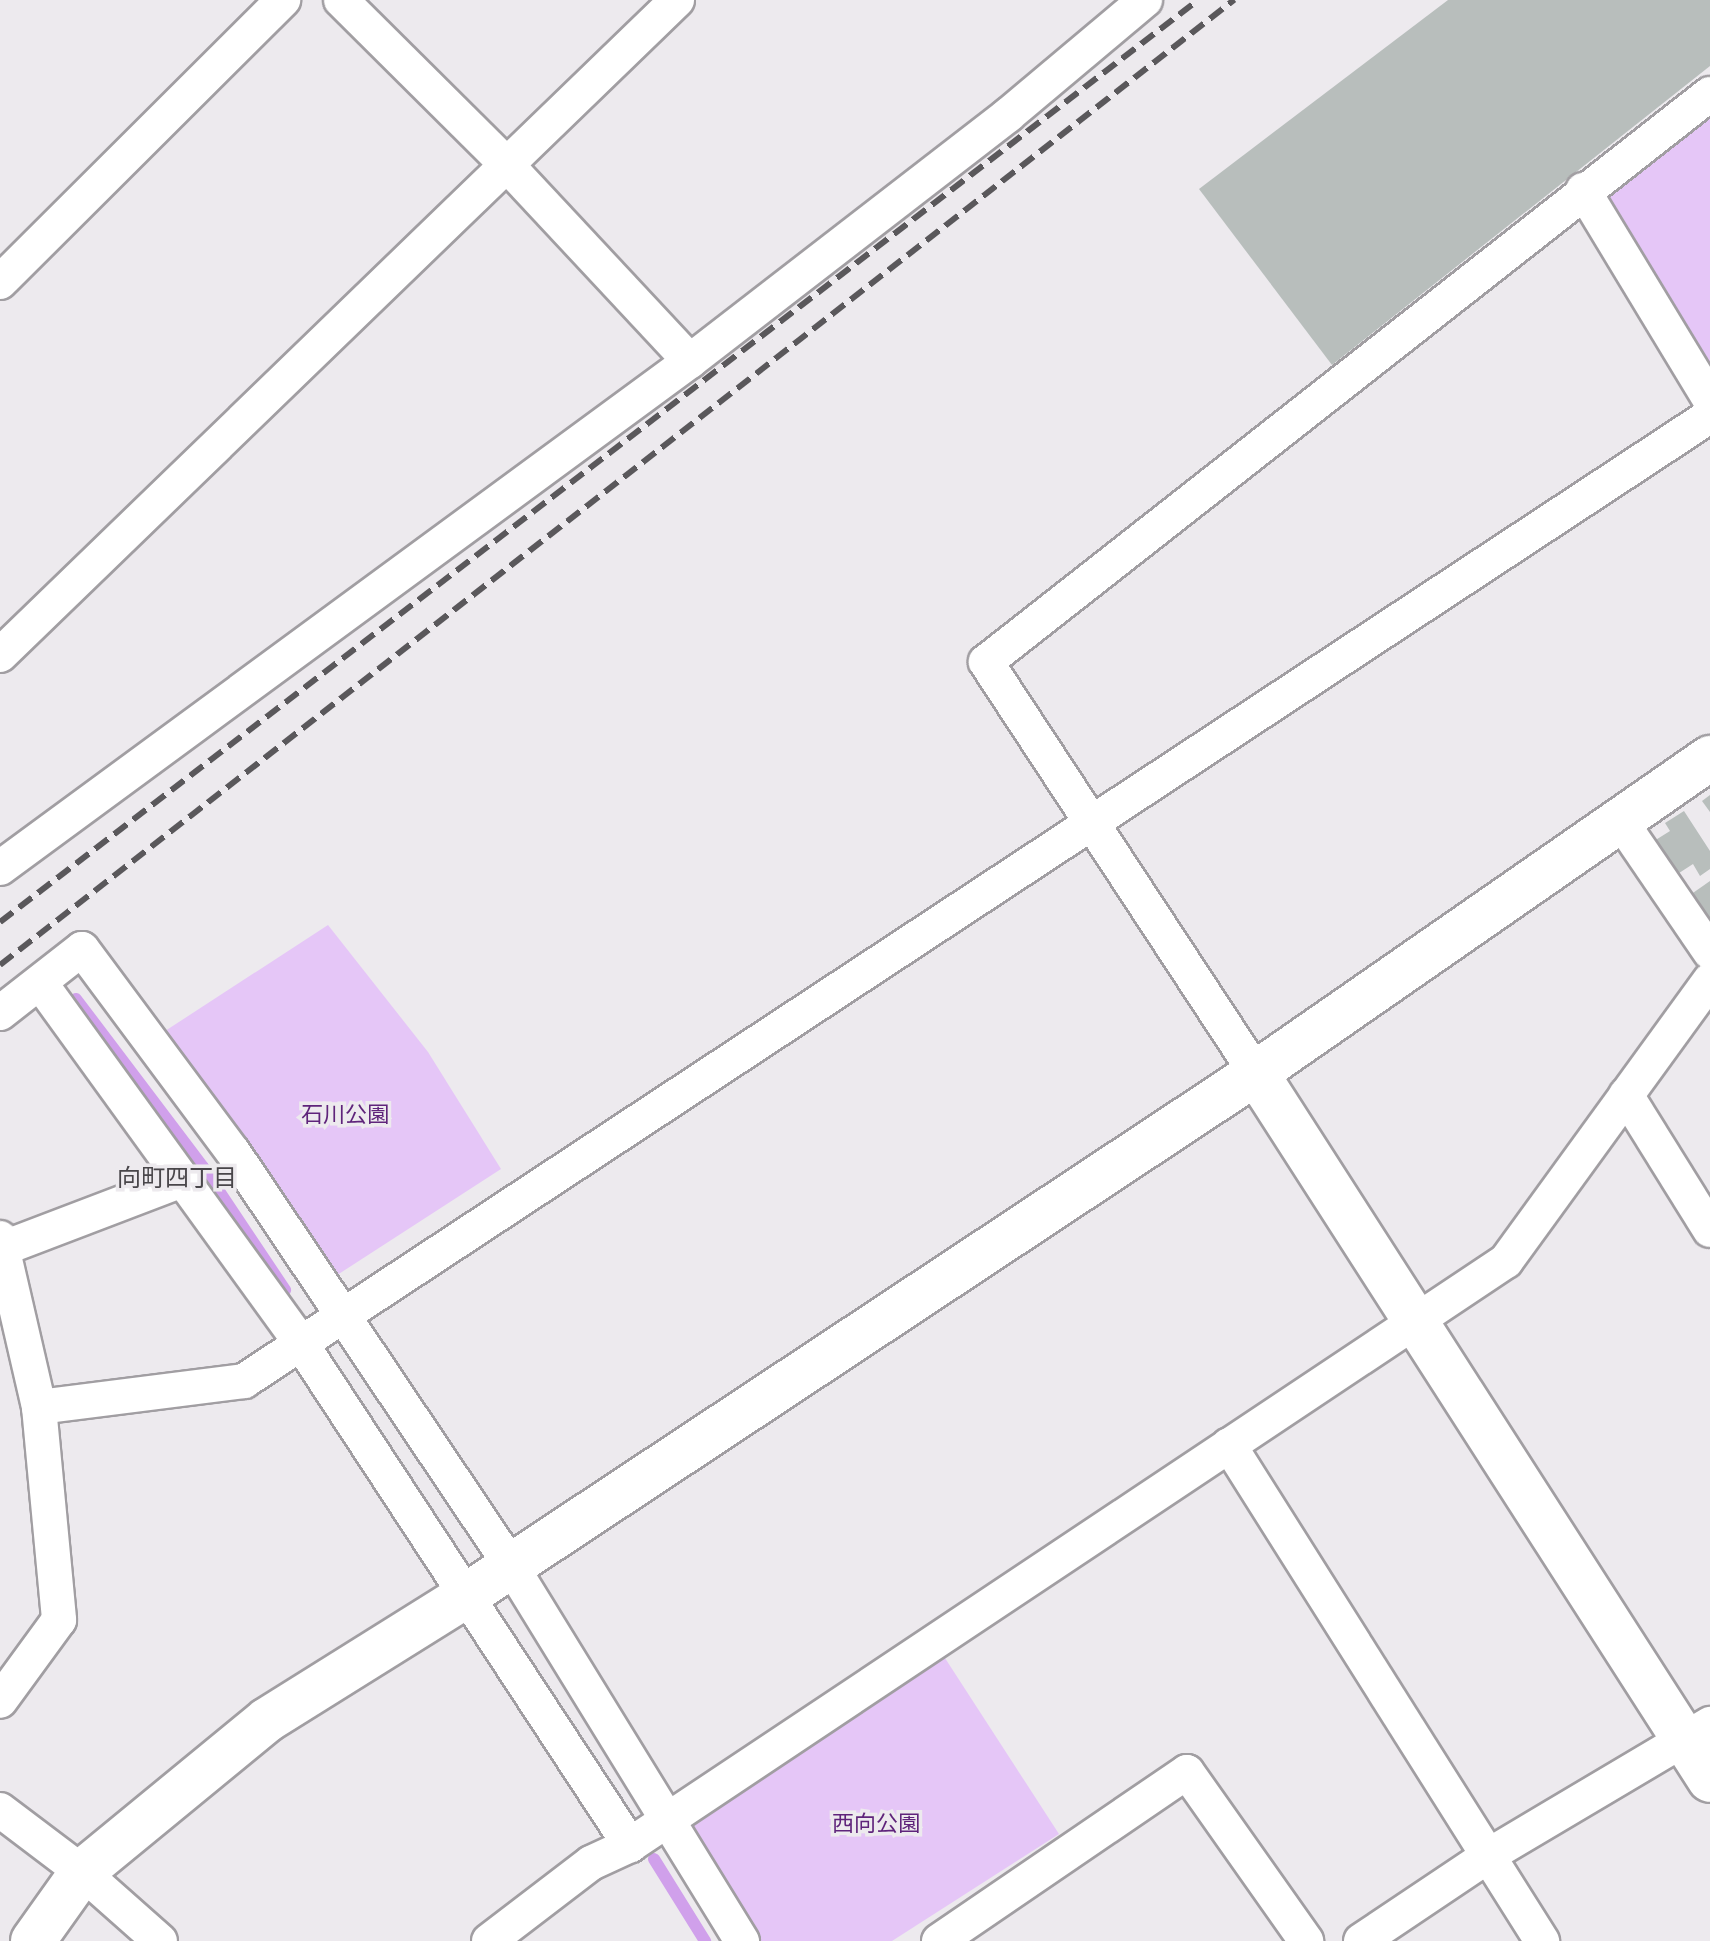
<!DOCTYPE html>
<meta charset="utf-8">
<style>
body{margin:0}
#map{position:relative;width:1710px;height:1941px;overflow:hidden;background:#edeaee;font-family:"Varela Round","Noto Sans JP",sans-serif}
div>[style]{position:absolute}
.green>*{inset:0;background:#e5c6f7}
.stream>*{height:12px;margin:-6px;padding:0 6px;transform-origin:6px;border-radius:6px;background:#d0a0eb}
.building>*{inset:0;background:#b8bebc}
.roads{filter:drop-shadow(2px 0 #a19ea2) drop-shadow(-2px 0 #a19ea2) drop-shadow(0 2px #a19ea2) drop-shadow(0 -2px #a19ea2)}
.street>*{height:34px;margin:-17px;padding:0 17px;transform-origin:17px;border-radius:17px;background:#fff}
.secondary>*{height:44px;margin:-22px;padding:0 22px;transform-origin:22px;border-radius:22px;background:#fff}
.rail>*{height:6px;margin-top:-3px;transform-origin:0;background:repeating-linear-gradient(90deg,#5a585b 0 16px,transparent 0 24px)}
span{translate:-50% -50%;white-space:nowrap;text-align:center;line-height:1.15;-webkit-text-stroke:7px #edeaee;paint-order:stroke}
.park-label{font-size:22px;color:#5f247b}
.neighbourhood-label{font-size:24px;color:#49464a}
</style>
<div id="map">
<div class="green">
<div style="clip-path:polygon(1710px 115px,1710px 377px,1596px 203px)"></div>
<div style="clip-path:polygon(328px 925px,428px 1052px,501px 1169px,331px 1279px,162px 1033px)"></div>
<div style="clip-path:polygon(943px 1655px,1059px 1834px,892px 1941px,747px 1941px,674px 1828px)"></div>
</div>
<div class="stream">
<div style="left:76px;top:999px;width:211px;rotate:52.9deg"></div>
<div style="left:203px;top:1167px;width:148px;rotate:56.3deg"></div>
<div style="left:654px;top:1859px;width:97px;rotate:58.1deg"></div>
</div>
<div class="building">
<div style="clip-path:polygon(1448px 0,1710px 0,1710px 66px,1332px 365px,1199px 189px)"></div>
<div style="clip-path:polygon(1710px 795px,1710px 812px,1702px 801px)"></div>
<div style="clip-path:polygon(1684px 811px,1710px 851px,1710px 869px,1700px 876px,1693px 864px,1676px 875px,1654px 841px,1670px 831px,1665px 823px)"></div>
<div style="clip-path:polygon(1710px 881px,1710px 924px,1690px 895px)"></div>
</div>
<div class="roads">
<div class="street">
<div style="left:341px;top:0;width:234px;rotate:44.8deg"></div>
<div style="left:507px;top:165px;width:268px;rotate:47deg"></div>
<div style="left:1583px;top:190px;width:245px;rotate:58.8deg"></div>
<div style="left:0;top:282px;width:400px;rotate:-44.9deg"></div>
<div style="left:0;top:655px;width:942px;rotate:-44.05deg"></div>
<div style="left:1622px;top:823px;width:156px;rotate:55.7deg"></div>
<div style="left:0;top:868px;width:856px;rotate:-36.31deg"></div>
<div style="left:690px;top:361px;width:402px;rotate:-37.7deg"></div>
<div style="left:1008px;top:115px;width:179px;rotate:-40deg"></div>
<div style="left:41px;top:984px;width:442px;rotate:54.1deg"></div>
<div style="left:300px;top:1342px;width:602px;rotate:56.73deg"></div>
<div style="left:0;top:1013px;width:104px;rotate:-38deg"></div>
<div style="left:82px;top:949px;width:253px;rotate:53.4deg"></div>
<div style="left:233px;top:1152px;width:496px;rotate:56.1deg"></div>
<div style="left:510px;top:1564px;width:443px;rotate:58.4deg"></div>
<div style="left:1256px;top:1073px;width:492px;rotate:-123.3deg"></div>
<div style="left:986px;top:662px;width:920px;rotate:-38.12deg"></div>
<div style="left:1626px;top:1095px;width:159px;rotate:58.1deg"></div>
<div style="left:0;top:1238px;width:173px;rotate:77deg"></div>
<div style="left:39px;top:1407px;width:214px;rotate:84.6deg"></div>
<div style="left:59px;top:1620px;width:100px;rotate:126.1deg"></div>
<div style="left:4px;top:1248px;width:191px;rotate:-20.9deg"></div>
<div style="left:39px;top:1407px;width:207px;rotate:-7.2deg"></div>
<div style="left:244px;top:1381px;width:1755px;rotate:-33.36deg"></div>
<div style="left:1229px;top:1445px;width:587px;rotate:57.75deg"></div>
<div style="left:0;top:1810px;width:103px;rotate:37.1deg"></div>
<div style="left:82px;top:1872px;width:104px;rotate:41.5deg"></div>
<div style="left:489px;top:1941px;width:128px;rotate:-37.4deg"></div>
<div style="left:591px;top:1863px;width:43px;rotate:-24.8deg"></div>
<div style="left:630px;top:1845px;width:1053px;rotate:-33.69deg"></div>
<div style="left:1506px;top:1261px;width:347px;rotate:-54deg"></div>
<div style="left:939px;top:1941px;width:300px;rotate:-34.3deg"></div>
<div style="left:1187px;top:1772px;width:207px;rotate:54.8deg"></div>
<div style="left:1361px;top:1941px;width:156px;rotate:-33.8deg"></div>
<div style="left:1491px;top:1854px;width:255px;rotate:-30.7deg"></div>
</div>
<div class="secondary">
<div style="left:1256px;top:1073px;width:840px;rotate:57.29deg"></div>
<div style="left:33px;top:1941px;width:85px;rotate:-54.6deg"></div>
<div style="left:82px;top:1872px;width:239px;rotate:-39.4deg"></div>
<div style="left:267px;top:1720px;width:236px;rotate:-32deg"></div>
<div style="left:467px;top:1595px;width:946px;rotate:-33.49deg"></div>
<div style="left:1256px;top:1073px;width:553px;rotate:-34.75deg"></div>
</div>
</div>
<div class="rail">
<div style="left:0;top:922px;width:1512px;rotate:-37.58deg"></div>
<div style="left:0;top:965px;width:1567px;rotate:-38.03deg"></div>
</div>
<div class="park-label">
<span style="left:345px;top:1116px">石川公園</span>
<span style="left:876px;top:1825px">西向公園</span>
</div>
<div class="neighbourhood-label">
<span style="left:177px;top:1179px">向町四丁目</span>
</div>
</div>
